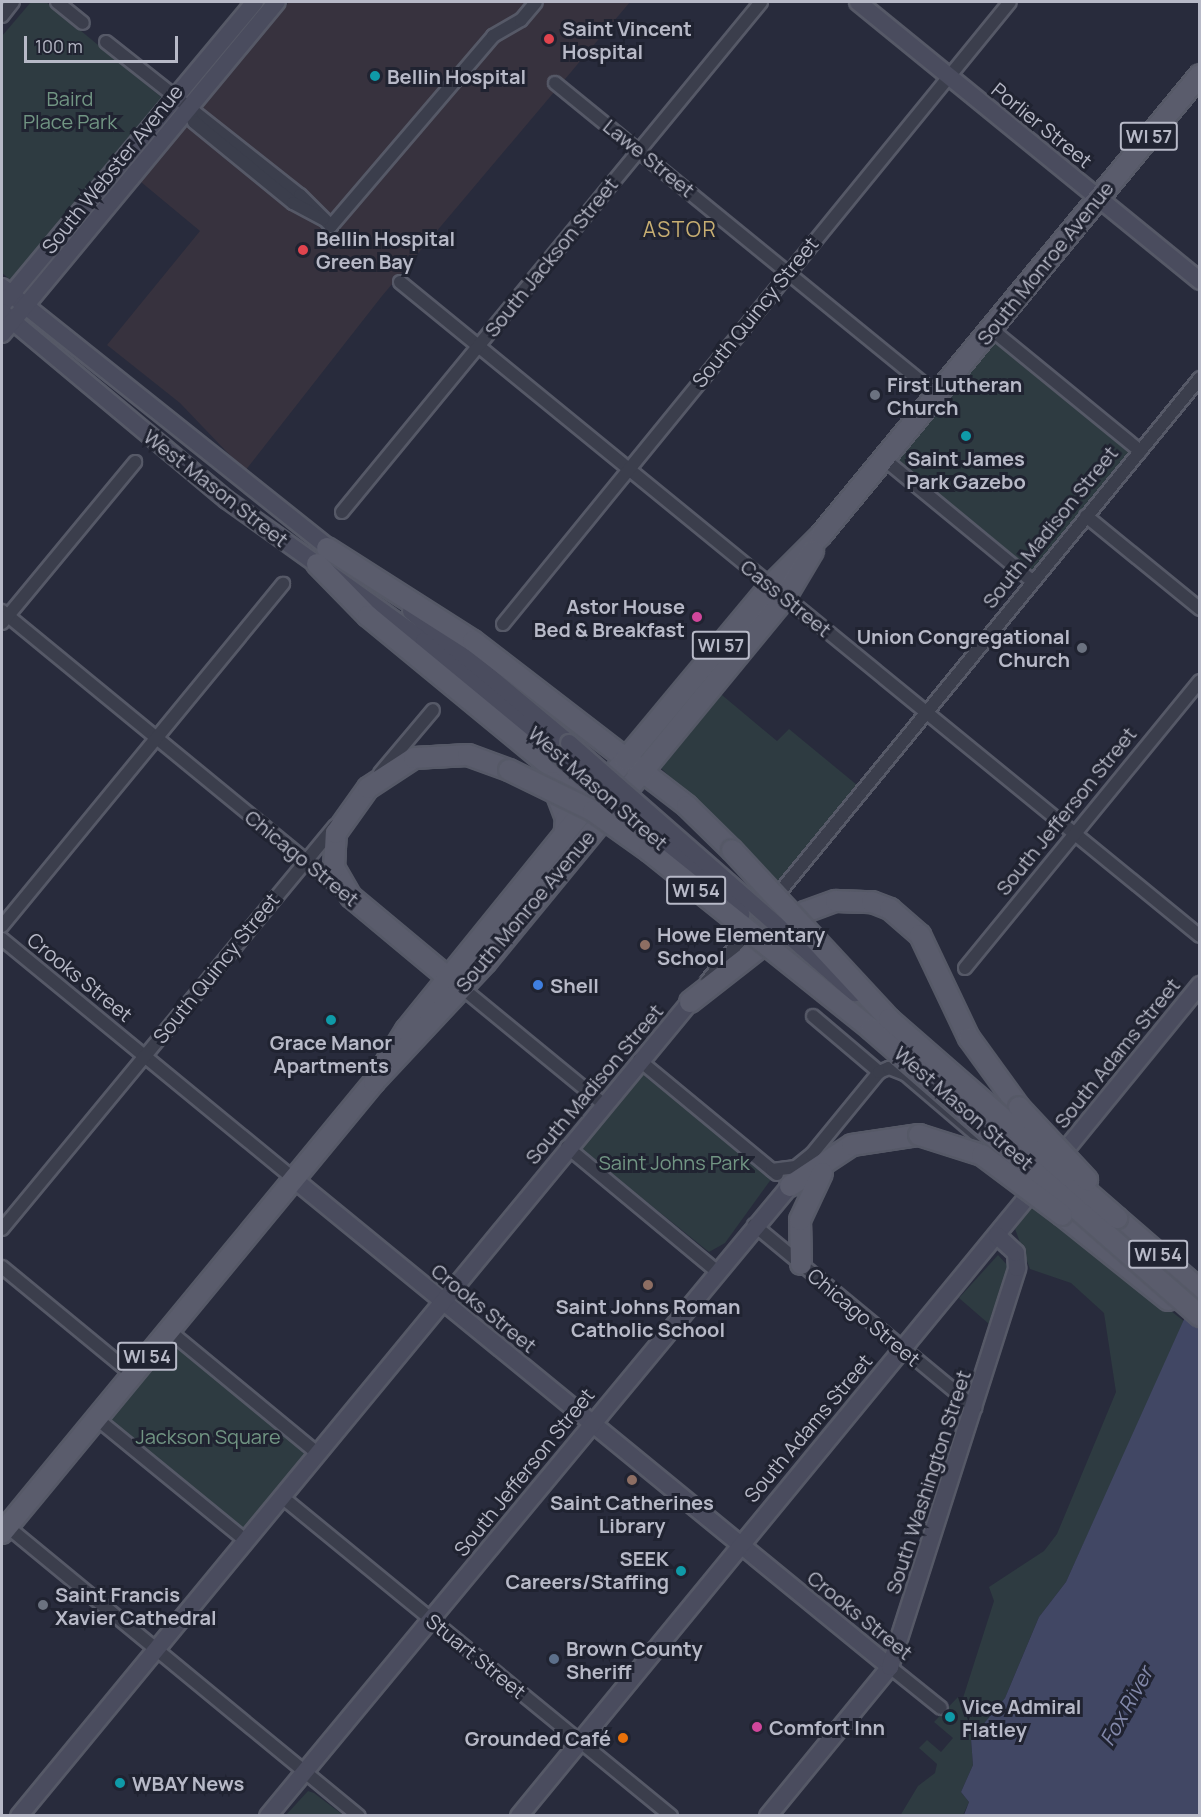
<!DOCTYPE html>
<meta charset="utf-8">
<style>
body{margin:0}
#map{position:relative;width:1201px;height:1817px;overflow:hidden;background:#282b3c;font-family:Manrope,sans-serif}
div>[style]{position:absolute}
.medical>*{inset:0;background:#37323e}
.green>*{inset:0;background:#2e3b41;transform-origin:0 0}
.water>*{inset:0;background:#414764}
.roads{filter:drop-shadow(2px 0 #565967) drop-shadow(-2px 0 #565967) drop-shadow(0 2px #565967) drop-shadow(0 -2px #565967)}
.street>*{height:12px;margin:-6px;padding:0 6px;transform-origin:6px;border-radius:6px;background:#3b3e4c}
.secondary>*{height:16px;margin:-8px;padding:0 8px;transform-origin:8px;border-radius:8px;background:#4a4c5e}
.primary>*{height:20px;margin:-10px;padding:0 10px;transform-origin:10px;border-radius:10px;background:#5a5c6c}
.bridges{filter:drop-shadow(2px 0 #565967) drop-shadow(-2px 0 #565967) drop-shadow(0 2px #565967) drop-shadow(0 -2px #565967)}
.secondary-bridge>*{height:16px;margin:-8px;padding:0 8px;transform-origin:8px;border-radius:8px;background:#4a4c5e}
.primary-bridge>*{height:20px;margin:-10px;padding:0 10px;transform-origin:10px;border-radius:10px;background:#5a5c6c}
.dots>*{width:16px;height:16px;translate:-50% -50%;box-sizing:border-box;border:3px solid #202331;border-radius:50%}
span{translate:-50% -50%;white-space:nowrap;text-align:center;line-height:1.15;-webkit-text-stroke:6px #202331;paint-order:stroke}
.shield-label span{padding:2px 4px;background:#202331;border:2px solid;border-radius:4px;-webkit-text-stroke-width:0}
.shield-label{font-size:18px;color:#b7b9c7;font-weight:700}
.poi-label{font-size:20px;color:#b7b9c7;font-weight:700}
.left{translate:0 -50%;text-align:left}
.right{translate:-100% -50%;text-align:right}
.park-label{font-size:20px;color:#719583}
.street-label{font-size:20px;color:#b7b9c7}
.neighbourhood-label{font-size:21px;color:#c7ae72;letter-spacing:1.5px}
.water-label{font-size:21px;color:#8389aa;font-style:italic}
.frame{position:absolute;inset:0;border:3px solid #b7b9c7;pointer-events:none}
.scale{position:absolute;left:24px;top:36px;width:154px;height:27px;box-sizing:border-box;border:3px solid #b7b9c7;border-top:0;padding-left:8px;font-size:18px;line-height:21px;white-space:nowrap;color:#b7b9c7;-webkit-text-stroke:4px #202331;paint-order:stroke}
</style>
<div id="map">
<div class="medical">
<div style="clip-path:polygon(289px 2px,630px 2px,382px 296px,245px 471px,180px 403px,107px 345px,200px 231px,141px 182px)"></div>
</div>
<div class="green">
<div style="clip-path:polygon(31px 2px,46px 2px,166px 101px,14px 283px,2px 273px,2px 36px)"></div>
<div style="left:991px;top:329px;width:193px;height:168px;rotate:39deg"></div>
<div style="clip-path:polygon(716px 690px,777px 741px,789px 729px,857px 785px,774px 887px,661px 768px)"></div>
<div style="clip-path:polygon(641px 1073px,772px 1178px,725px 1243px,709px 1252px,577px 1146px)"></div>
<div style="clip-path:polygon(1034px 1203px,1185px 1322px,1066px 1582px,1039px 1617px,1005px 1698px,971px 1739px,973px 1765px,961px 1792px,969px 1802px,963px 1815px,900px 1816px,918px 1786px,935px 1773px,937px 1764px,919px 1748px,927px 1740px,941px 1752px,953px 1738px,934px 1722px,958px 1697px,963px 1698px,994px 1601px,989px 1587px,1044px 1551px,1057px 1534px,1116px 1392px,1104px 1313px,1071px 1283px,1030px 1269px,1015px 1229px)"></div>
<div style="clip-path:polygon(998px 1255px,1008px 1266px,989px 1324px,959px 1298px)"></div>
<div style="left:168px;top:1330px;width:193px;height:114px;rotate:40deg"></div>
<div style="clip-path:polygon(308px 1791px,314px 1793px,343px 1815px,286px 1815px)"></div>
</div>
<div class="water">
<div style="clip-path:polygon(1199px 1286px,1199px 1815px,964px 1815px,969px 1802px,961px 1792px,973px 1765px,971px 1739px,1005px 1698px,1039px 1617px,1066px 1582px)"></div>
</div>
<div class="roads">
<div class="street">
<div style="left:57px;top:2px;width:33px;rotate:39deg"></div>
<div style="left:2px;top:16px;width:18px;rotate:-52deg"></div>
<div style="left:106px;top:42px;width:247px;rotate:38.3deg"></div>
<div style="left:300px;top:195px;width:44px;rotate:45deg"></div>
<div style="left:331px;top:226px;width:250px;rotate:-49.5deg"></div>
<div style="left:493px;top:36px;width:32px;rotate:-30deg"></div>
<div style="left:521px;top:20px;width:23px;rotate:-50deg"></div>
<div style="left:555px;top:83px;width:493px;rotate:39.2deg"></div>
<div style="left:188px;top:110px;width:13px;rotate:63deg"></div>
<div style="left:194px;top:122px;width:128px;rotate:39.3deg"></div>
<div style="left:293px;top:203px;width:34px;rotate:28deg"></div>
<div style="left:400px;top:282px;width:1033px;rotate:39.27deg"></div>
<div style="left:991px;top:329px;width:193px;rotate:39.3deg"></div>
<div style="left:884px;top:459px;width:192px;rotate:39.5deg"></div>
<div style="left:342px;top:512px;width:660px;rotate:-50.59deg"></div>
<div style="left:1086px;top:516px;width:147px;rotate:39.2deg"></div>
<div style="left:2px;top:611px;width:440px;rotate:39.4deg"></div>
<div style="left:2px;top:623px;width:209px;rotate:-50.4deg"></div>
<div style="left:503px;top:624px;width:802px;rotate:-50.82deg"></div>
<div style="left:380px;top:773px;width:82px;rotate:-49.9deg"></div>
<div style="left:2px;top:926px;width:443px;rotate:-50.6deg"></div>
<div style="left:2px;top:939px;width:379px;rotate:39.4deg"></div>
<div style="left:965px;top:968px;width:371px;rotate:-50.7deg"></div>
<div style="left:707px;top:981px;width:779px;rotate:-50.73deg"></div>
<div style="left:462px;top:988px;width:183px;rotate:39.4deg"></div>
<div style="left:813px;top:1016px;width:87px;rotate:40.3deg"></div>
<div style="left:639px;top:1060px;width:179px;rotate:39.6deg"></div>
<div style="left:567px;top:1147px;width:192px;rotate:39.7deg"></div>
<div style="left:772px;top:1170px;width:24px;rotate:-7deg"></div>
<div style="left:796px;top:1167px;width:21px;rotate:-39deg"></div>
<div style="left:812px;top:1154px;width:106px;rotate:-50.7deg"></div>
<div style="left:879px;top:1072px;width:11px;rotate:-22deg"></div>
<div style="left:889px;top:1068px;width:17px;rotate:21deg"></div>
<div style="left:905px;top:1074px;width:153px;rotate:40.5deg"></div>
<div style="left:754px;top:1225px;width:287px;rotate:39.6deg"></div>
<div style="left:2px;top:1229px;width:523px;rotate:-50.43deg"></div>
<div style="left:2px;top:1267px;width:168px;rotate:39.5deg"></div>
<div style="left:168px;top:1330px;width:193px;rotate:39.5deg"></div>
<div style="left:96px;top:1418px;width:193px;rotate:39.3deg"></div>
<div style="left:282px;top:1497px;width:503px;rotate:39.35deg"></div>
<div style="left:3px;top:1523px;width:461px;rotate:39.5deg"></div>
<div style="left:890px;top:1667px;width:65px;rotate:38.8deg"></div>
</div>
<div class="secondary">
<div style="left:858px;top:2px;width:441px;rotate:39.2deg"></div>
<div style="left:2px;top:287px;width:428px;rotate:38.6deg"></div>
<div style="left:4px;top:303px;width:392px;rotate:-50.2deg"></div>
<div style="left:2px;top:312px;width:293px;rotate:39.9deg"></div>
<div style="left:227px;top:500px;width:242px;rotate:35.6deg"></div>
<div style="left:424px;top:641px;width:177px;rotate:40.2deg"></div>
<div style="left:2px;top:334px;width:431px;rotate:-50.4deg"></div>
<div style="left:411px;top:611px;width:206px;rotate:39.9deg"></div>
<div style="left:1054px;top:1164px;width:231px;rotate:-50.8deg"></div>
<div style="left:295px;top:1180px;width:769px;rotate:39.3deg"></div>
<div style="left:19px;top:1816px;width:1055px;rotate:-50.5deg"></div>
<div style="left:268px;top:1816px;width:818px;rotate:-50.36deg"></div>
<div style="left:519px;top:1816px;width:818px;rotate:-50.61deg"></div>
<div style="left:768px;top:1816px;width:193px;rotate:-50.7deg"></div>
<div style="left:890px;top:1667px;width:419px;rotate:-72.3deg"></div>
<div style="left:1017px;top:1268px;width:15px;rotate:-94deg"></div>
<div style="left:1016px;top:1253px;width:26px;rotate:-137deg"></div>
</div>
<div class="primary">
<div style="left:327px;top:548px;width:173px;rotate:32.5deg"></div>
<div style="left:473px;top:641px;width:270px;rotate:37.6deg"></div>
<div style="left:687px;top:806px;width:63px;rotate:44.4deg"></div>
<div style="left:317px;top:564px;width:73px;rotate:45.6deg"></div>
<div style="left:368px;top:616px;width:302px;rotate:39.5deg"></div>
<div style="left:552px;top:782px;width:40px;rotate:69deg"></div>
<div style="left:566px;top:819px;width:18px;rotate:96deg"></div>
<div style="left:458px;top:986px;width:139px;rotate:-140.2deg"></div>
<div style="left:351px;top:897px;width:34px;rotate:-120deg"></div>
<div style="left:334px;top:868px;width:35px;rotate:-87deg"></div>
<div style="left:336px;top:833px;width:55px;rotate:-54.6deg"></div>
<div style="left:368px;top:788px;width:55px;rotate:-33.1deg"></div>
<div style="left:414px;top:758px;width:54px;rotate:-3.2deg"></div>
<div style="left:468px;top:755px;width:44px;rotate:20.1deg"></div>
<div style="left:690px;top:1002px;width:146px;rotate:-38deg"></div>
<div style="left:805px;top:912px;width:33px;rotate:-20deg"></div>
<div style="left:836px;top:901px;width:36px;rotate:2deg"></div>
<div style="left:872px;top:902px;width:19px;rotate:21deg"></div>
<div style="left:890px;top:909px;width:40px;rotate:41deg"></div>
<div style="left:920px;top:935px;width:114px;rotate:64.6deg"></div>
<div style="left:969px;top:1038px;width:85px;rotate:54.1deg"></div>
<div style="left:374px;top:1082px;width:61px;rotate:-58.4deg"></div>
<div style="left:406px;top:1030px;width:348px;rotate:-51deg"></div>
<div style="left:625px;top:760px;width:226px;rotate:-50.2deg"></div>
<div style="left:770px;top:586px;width:72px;rotate:-45deg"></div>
<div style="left:821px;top:535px;width:596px;rotate:-50.51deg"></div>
<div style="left:790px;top:1186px;width:74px;rotate:-33.5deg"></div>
<div style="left:852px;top:1145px;width:68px;rotate:-8.5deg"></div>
<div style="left:1062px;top:1215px;width:136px;rotate:38.7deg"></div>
<div style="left:1117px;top:1218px;width:110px;rotate:40.9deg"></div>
<div style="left:801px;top:1264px;width:44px;rotate:-91.3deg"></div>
<div style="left:800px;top:1220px;width:52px;rotate:-64.9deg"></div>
<div style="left:2px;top:1533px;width:585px;rotate:-50.48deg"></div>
<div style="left:374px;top:1082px;width:164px;rotate:-47deg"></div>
<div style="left:486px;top:962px;width:471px;rotate:-50.6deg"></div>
<div style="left:785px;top:598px;width:55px;rotate:-59.2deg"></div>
</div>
</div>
<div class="bridges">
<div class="secondary-bridge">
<div style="left:569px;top:743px;width:380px;rotate:41.2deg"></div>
<div style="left:559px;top:755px;width:242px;rotate:41.1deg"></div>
</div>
<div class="primary-bridge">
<div style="left:509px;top:770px;width:93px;rotate:26deg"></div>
<div style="left:593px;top:811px;width:69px;rotate:35.5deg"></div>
<div style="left:649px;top:851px;width:285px;rotate:38.7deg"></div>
<div style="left:871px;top:1029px;width:437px;rotate:41.1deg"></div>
<div style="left:732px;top:850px;width:231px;rotate:47.1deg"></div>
<div style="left:889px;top:1019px;width:303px;rotate:41.1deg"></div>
<div style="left:1019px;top:1107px;width:100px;rotate:47deg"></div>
<div style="left:919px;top:1135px;width:66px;rotate:17.6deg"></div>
<div style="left:982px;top:1155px;width:100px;rotate:36.9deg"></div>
</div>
</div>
<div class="dots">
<div style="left:549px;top:39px;background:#e0444e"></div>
<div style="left:375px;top:76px;background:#0f9aa8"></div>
<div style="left:303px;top:250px;background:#e0444e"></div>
<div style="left:875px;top:395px;background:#6b7280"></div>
<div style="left:966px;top:436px;background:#0f9aa8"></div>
<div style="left:697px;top:617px;background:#d1479c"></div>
<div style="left:1082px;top:648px;background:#6b7280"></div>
<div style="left:645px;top:945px;background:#8d6e63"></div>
<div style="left:538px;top:985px;background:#3f7fe0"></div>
<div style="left:331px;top:1020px;background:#0f9aa8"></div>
<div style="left:648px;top:1285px;background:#8d6e63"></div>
<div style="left:632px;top:1480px;background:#8d6e63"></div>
<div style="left:681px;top:1571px;background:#0f9aa8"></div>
<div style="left:43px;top:1605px;background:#6b7280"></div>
<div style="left:554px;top:1659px;background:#5c6f8a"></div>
<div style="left:950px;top:1717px;background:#0f9aa8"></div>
<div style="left:757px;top:1727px;background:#d1479c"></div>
<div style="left:623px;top:1738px;background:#e8710a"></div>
<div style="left:120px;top:1783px;background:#0f9aa8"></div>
</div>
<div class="shield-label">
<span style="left:1149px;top:136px">WI 57</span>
<span style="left:721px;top:645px">WI 57</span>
<span style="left:696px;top:890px">WI 54</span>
<span style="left:1158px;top:1254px">WI 54</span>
<span style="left:147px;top:1356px">WI 54</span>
</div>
<div class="poi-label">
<span class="left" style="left:562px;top:40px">Saint Vincent<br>Hospital</span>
<span class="left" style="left:387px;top:76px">Bellin Hospital</span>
<span class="left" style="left:316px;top:250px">Bellin Hospital<br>Green Bay</span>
<span class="left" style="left:887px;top:396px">First Lutheran<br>Church</span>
<span style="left:966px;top:470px">Saint James<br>Park Gazebo</span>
<span class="right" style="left:685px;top:618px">Astor House<br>Bed &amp; Breakfast</span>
<span class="right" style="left:1070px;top:648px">Union Congregational<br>Church</span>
<span class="left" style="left:657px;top:946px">Howe Elementary<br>School</span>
<span class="left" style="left:550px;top:985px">Shell</span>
<span style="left:331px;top:1054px">Grace Manor<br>Apartments</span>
<span style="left:648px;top:1318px">Saint Johns Roman<br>Catholic School</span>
<span style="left:632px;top:1514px">Saint Catherines<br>Library</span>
<span class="right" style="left:669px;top:1570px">SEEK<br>Careers/Staffing</span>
<span class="left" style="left:55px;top:1606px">Saint Francis<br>Xavier Cathedral</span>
<span class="left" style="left:566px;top:1660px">Brown County<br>Sheriff</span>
<span class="left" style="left:962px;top:1718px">Vice Admiral<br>Flatley</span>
<span class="left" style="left:769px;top:1727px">Comfort Inn</span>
<span class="right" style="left:611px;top:1738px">Grounded Café</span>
<span class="left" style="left:132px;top:1783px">WBAY News</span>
</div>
<div class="park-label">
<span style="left:70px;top:110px">Baird<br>Place Park</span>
<span style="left:674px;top:1162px">Saint Johns Park</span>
<span style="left:208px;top:1436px">Jackson Square</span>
</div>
<div class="street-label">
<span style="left:1042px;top:125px;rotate:39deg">Porlier Street</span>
<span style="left:649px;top:158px;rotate:39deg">Lawe Street</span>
<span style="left:112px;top:169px;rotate:-51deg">South Webster Avenue</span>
<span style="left:551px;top:257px;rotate:-51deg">South Jackson Street</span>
<span style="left:1045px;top:263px;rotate:-51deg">South Monroe Avenue</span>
<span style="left:755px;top:312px;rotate:-51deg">South Quincy Street</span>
<span style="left:216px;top:488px;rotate:38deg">West Mason Street</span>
<span style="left:1050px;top:527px;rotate:-51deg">South Madison Street</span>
<span style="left:786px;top:598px;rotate:39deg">Cass Street</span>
<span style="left:598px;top:788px;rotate:41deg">West Mason Street</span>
<span style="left:1066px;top:811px;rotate:-51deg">South Jefferson Street</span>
<span style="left:302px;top:858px;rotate:39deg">Chicago Street</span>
<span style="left:525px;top:911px;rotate:-50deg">South Monroe Avenue</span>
<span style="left:216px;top:968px;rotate:-51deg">South Quincy Street</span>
<span style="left:80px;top:977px;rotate:39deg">Crooks Street</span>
<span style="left:1117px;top:1053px;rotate:-51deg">South Adams Street</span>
<span style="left:594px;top:1084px;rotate:-50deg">South Madison Street</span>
<span style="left:964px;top:1108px;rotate:41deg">West Mason Street</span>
<span style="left:484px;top:1308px;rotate:39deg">Crooks Street</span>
<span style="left:864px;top:1317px;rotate:40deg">Chicago Street</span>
<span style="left:808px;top:1428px;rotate:-50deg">South Adams Street</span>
<span style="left:524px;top:1472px;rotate:-51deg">South Jefferson Street</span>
<span style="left:928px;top:1482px;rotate:-72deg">South Washington Street</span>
<span style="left:860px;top:1615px;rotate:39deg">Crooks Street</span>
<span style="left:476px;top:1656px;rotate:39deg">Stuart Street</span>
</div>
<div class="neighbourhood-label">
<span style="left:680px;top:229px">ASTOR</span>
</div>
<div class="water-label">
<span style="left:1126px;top:1706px;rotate:-61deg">Fox River</span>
</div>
<div class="frame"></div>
<div class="scale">100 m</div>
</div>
